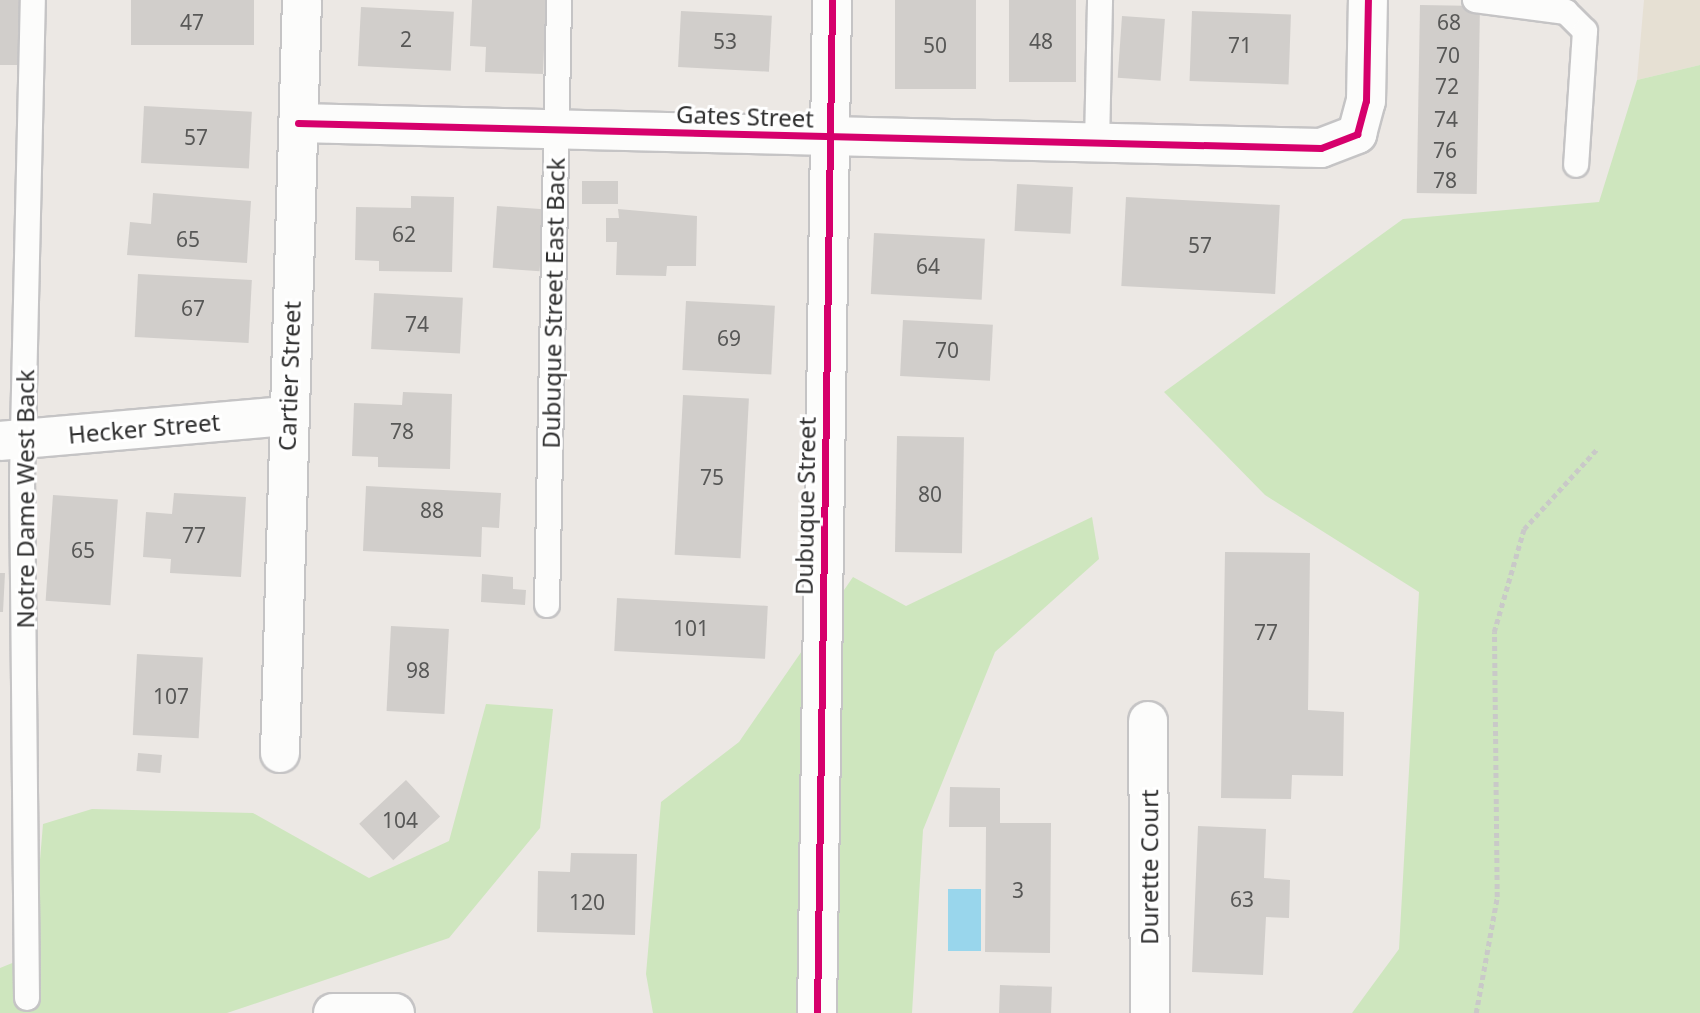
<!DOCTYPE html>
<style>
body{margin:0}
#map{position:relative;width:1700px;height:1013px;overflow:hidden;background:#ece8e4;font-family:"Noto Sans",sans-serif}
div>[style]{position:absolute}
.education>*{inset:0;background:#e6e0d3}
.green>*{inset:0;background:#cee6be}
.water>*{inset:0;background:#99d6ec;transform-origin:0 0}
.building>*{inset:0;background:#d1cecb;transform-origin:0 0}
.path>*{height:4.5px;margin-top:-2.25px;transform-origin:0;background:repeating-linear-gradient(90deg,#c9c9c8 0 5px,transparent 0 8.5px)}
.roads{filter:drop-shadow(2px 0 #c5c4c5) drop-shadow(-2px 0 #c5c4c5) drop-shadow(0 2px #c5c4c5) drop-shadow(0 -2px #c5c4c5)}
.lane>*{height:24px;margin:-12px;padding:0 12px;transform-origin:12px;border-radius:12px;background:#fcfcfb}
.street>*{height:38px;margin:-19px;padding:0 19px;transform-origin:19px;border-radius:19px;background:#fcfcfb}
.cycleway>*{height:7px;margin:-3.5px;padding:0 3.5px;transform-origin:3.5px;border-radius:3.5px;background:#d6006c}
span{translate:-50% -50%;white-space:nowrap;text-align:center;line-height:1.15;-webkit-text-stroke:6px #fff;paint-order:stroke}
.number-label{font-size:21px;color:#585857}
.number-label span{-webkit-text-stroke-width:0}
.street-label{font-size:24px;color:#2e2e2e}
</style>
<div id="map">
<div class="education">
<div style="clip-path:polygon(1644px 0,1700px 0,1700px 65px,1637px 80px)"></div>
</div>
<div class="green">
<div style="clip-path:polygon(1700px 65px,1700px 1013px,1352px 1013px,1399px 949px,1419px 592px,1265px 495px,1164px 392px,1403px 219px,1599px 202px,1637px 80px)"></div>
<div style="clip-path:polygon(1092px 517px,1099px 559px,995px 652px,923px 830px,912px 1013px,653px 1013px,646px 974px,661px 802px,739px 742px,853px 577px,906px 606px)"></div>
<div style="clip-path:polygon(486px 704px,553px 709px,540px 828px,449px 938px,227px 1013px,0 1013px,0 968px,32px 955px,43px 824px,92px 809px,253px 813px,369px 878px,449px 841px)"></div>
</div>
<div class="water">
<div style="left:981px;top:889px;width:62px;height:33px;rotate:90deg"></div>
</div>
<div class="building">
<div style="left:0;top:0;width:24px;height:65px"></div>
<div style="left:131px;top:0;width:123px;height:45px"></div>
<div style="clip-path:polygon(472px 0,546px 0,543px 74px,485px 72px,486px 47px,470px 46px)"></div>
<div style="left:895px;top:0;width:81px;height:89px"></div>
<div style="left:1009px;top:0;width:67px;height:82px"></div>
<div style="left:1420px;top:5px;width:60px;height:188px;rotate:1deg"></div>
<div style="left:361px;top:7px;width:93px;height:59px;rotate:3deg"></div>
<div style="left:681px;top:11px;width:91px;height:56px;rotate:3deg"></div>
<div style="left:1192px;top:11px;width:99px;height:70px;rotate:2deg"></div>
<div style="left:1122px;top:16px;width:43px;height:62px;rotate:4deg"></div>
<div style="left:144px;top:106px;width:108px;height:57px;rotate:3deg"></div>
<div style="left:582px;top:181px;width:36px;height:23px"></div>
<div style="left:1017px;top:184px;width:56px;height:47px;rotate:3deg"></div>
<div style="clip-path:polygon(153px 193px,251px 201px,247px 263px,127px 255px,130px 222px,151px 224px)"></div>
<div style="clip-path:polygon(411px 196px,454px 197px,452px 272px,379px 271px,379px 261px,355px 260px,356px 207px,411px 208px)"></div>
<div style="left:1126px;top:197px;width:154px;height:89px;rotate:3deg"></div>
<div style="left:497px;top:206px;width:47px;height:62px;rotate:4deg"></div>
<div style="clip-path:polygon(618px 209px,697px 216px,696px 266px,667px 266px,666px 276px,616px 275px,617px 242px,606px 242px,606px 218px,619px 218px)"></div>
<div style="left:874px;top:233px;width:111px;height:61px;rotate:3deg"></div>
<div style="left:138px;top:274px;width:114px;height:63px;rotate:3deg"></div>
<div style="left:374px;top:293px;width:89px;height:56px;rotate:3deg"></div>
<div style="left:686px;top:301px;width:89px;height:69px;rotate:3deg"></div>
<div style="left:903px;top:320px;width:90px;height:56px;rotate:3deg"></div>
<div style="clip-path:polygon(403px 392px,452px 394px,450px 469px,378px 467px,378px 457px,352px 456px,354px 403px,402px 405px)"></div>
<div style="left:683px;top:395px;width:66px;height:160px;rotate:3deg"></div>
<div style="left:897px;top:436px;width:67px;height:116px;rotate:1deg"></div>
<div style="clip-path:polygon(366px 486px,501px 493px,499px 528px,482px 527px,481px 557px,363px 551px)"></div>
<div style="clip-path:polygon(174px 493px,246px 497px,241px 577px,170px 573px,171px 559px,143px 557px,146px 512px,172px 514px)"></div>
<div style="left:53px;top:495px;width:65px;height:106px;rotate:4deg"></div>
<div style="clip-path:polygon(1225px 552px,1310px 553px,1308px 710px,1344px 712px,1343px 776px,1292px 775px,1291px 799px,1221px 798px)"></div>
<div style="clip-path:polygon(0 573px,5px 573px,3px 612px,0 612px)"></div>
<div style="clip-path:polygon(482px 574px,513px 577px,513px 589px,526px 590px,525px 605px,481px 602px)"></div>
<div style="left:617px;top:598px;width:151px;height:53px;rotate:3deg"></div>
<div style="left:391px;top:626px;width:58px;height:85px;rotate:3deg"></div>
<div style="left:137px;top:654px;width:66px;height:81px;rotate:3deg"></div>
<div style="left:138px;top:753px;width:24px;height:18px;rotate:5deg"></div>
<div style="left:406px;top:780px;width:50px;height:64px;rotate:47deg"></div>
<div style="clip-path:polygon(950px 787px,1000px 788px,1000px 823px,1051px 823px,1050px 953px,985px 952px,986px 827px,949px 827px)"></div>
<div style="clip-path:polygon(1198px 826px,1266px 829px,1264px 878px,1290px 880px,1289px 918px,1266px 917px,1263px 975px,1192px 972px)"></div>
<div style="clip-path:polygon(571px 853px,637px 854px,635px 935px,537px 932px,538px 871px,570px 872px)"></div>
<div style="left:1000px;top:985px;width:52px;height:28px;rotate:2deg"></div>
</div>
<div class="path">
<div style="left:1476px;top:1013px;width:118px;rotate:-79.7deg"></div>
<div style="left:1497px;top:897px;width:265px;rotate:-90.6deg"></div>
<div style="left:1494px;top:632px;width:107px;rotate:-73.8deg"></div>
<div style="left:1524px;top:529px;width:110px;rotate:-47.6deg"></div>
</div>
<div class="roads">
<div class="lane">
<div style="left:1475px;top:0;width:92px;rotate:7.5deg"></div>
<div style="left:1566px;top:12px;width:27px;rotate:45deg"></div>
<div style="left:1585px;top:31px;width:134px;rotate:93.8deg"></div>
<div style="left:1097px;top:145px;width:145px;rotate:-88.8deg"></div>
<div style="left:547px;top:605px;width:605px;rotate:-88.86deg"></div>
<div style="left:27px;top:998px;width:520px;rotate:-90.55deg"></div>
<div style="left:22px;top:478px;width:478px;rotate:-88.7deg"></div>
</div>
<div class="street">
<div style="left:298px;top:123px;width:1023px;rotate:1.4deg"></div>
<div style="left:1321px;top:148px;width:39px;rotate:-21deg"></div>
<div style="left:1357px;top:134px;width:34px;rotate:-75deg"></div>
<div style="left:1366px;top:101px;width:101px;rotate:-88.9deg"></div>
<div style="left:0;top:441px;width:288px;rotate:-5deg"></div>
<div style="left:1148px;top:721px;width:292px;rotate:89.6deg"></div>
<div style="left:280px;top:753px;width:753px;rotate:-88.33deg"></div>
<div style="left:333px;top:1013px;width:62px"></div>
<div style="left:817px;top:1013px;width:1013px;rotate:-89.15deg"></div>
</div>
</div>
<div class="cycleway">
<div style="left:298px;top:123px;width:1023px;rotate:1.4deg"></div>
<div style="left:1321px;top:148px;width:39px;rotate:-21deg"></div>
<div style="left:1357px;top:134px;width:34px;rotate:-75deg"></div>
<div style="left:1366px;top:101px;width:101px;rotate:-88.9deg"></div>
<div style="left:817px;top:1013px;width:1013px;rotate:-89.15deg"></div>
</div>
<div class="number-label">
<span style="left:192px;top:22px">47</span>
<span style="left:1449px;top:22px">68</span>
<span style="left:406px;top:39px">2</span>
<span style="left:725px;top:41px">53</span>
<span style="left:1041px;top:41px">48</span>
<span style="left:935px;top:45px">50</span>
<span style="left:1240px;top:45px">71</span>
<span style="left:1448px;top:55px">70</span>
<span style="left:1447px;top:86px">72</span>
<span style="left:1446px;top:119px">74</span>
<span style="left:196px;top:137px">57</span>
<span style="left:1445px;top:150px">76</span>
<span style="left:1445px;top:180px">78</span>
<span style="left:404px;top:234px">62</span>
<span style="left:188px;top:239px">65</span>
<span style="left:1200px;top:245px">57</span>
<span style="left:928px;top:266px">64</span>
<span style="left:193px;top:308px">67</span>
<span style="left:417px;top:324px">74</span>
<span style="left:729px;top:338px">69</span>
<span style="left:947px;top:350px">70</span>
<span style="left:402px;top:431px">78</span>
<span style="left:712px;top:477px">75</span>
<span style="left:930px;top:494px">80</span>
<span style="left:432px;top:510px">88</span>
<span style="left:194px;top:535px">77</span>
<span style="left:83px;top:550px">65</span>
<span style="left:691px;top:628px">101</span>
<span style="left:1266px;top:632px">77</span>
<span style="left:418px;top:670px">98</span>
<span style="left:171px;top:696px">107</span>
<span style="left:400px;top:820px">104</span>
<span style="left:1018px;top:890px">3</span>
<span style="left:1242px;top:899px">63</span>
<span style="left:587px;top:902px">120</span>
</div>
<div class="street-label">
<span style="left:745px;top:116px;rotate:2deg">Gates Street</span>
<span style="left:553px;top:303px;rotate:-89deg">Dubuque Street East Back</span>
<span style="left:289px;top:376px;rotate:-88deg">Cartier Street</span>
<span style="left:144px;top:428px;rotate:-5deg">Hecker Street</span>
<span style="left:25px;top:499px;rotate:-90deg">Notre Dame West Back</span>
<span style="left:805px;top:506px;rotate:-89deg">Dubuque Street</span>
<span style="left:1149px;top:867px;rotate:-90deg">Durette Court</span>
</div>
</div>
